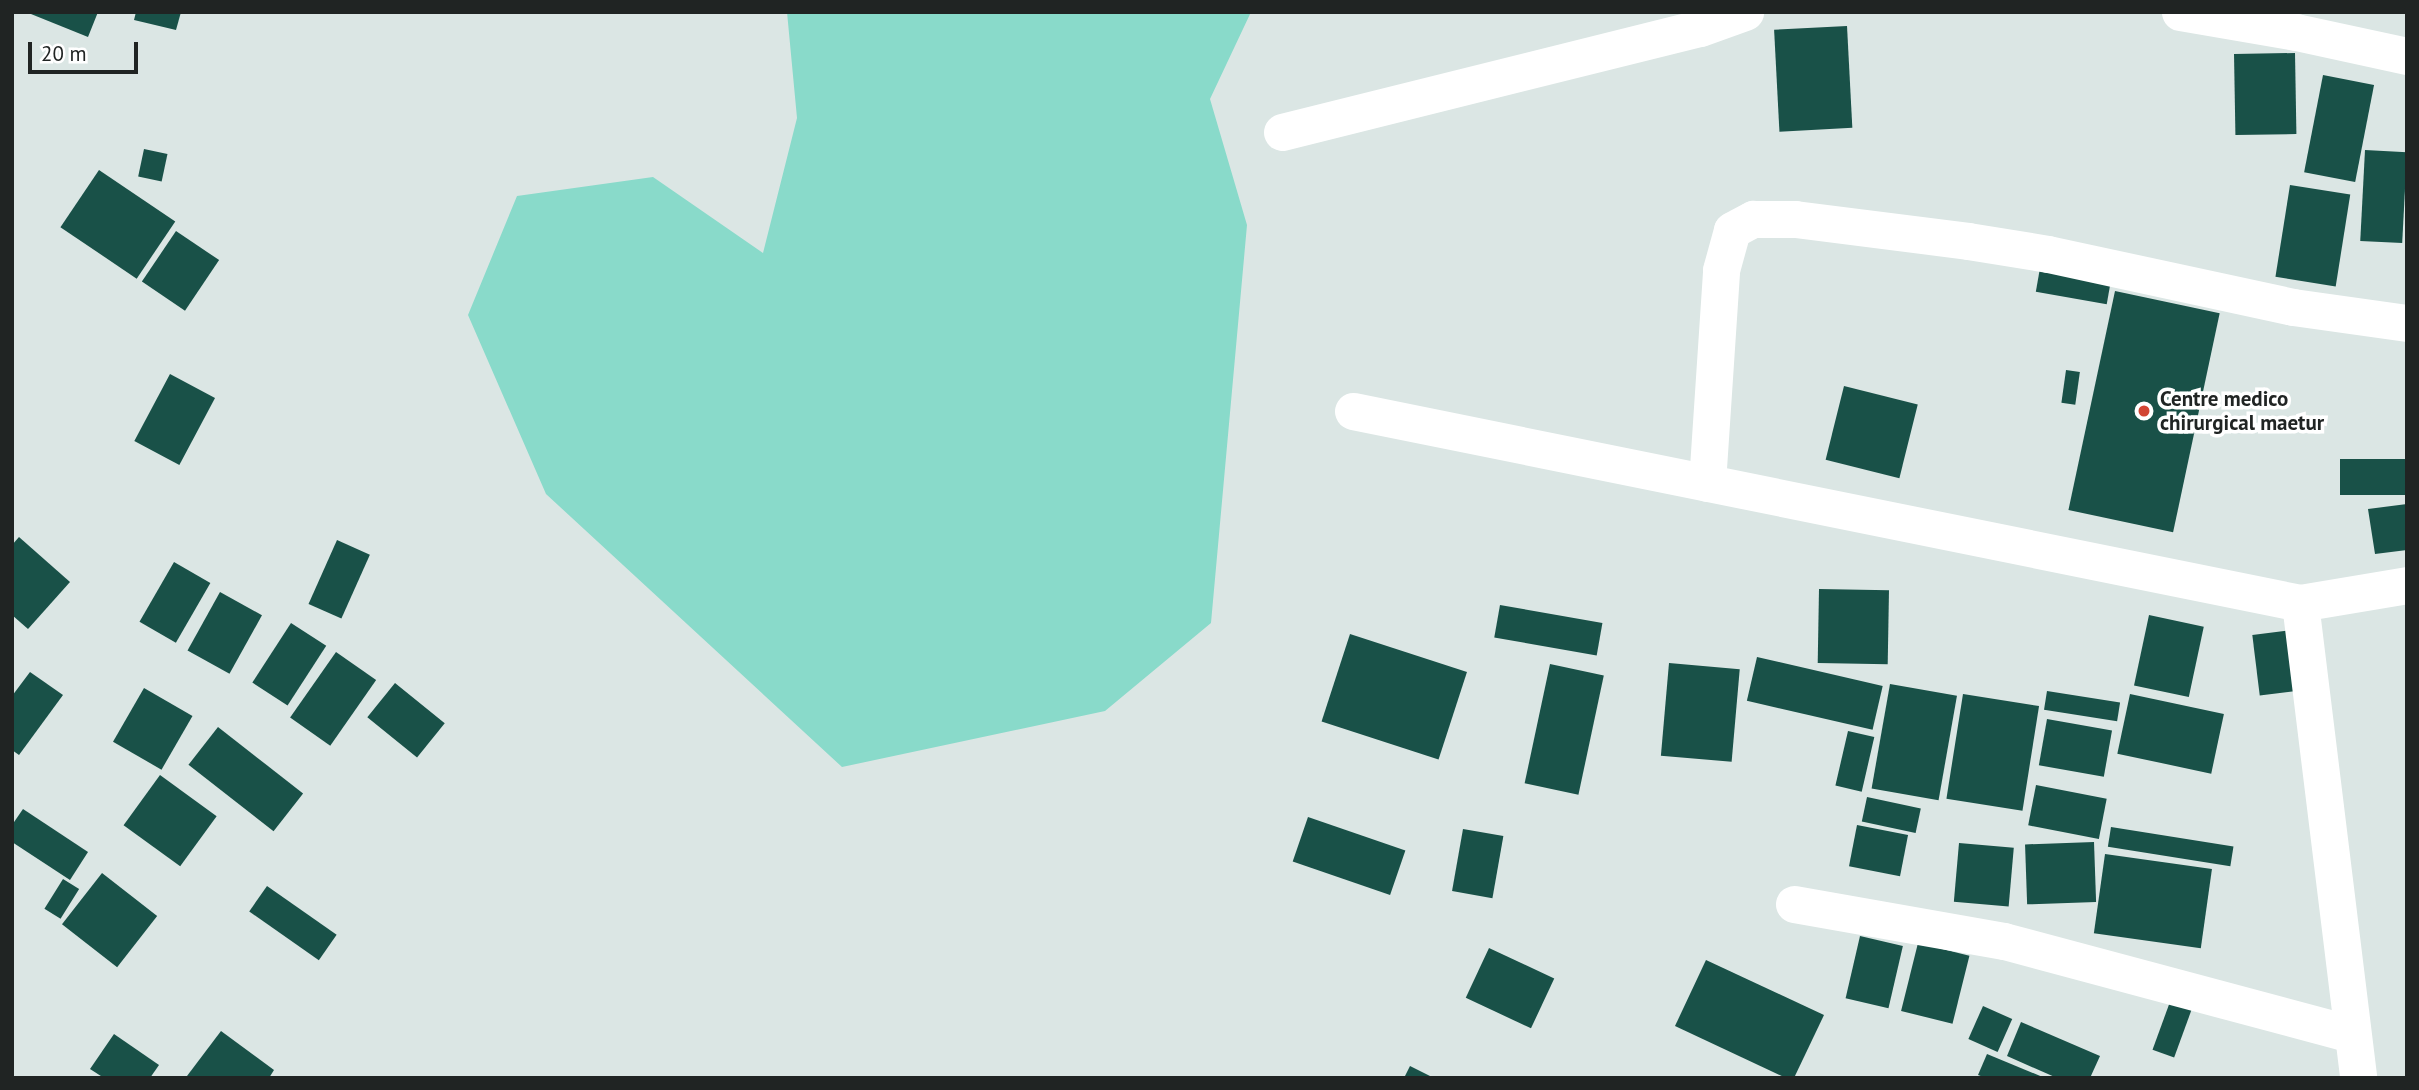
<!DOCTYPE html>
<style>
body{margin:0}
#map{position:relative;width:2419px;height:1090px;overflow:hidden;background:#dbe6e4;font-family:"PT Sans",sans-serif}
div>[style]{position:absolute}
.green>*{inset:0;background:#89daca}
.building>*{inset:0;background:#195148;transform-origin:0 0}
.street>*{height:37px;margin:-18.5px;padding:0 18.5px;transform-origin:18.5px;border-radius:18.5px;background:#fff}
.dots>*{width:19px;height:19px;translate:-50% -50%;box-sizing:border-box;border:4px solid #fff;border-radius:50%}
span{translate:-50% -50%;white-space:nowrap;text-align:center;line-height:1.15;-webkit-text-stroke:7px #fff;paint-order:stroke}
.poi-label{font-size:21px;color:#202423;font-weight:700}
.left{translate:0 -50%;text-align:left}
.frame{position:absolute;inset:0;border:14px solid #202423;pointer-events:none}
.scale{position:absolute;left:28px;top:42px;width:110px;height:32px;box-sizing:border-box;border:4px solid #202423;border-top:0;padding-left:9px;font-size:21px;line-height:24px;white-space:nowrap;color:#202423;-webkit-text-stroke:5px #fff;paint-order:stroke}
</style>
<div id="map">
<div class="green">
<div style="clip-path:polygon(787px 12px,1251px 12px,1210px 99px,1247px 225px,1211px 623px,1105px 711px,842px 767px,546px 494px,468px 315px,517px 196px,653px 177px,763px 253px,797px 118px)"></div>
</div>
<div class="building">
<div style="clip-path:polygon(26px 12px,98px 12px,88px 37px)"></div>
<div style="clip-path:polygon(136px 12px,181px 12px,176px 30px,134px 20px)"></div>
<div style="left:1847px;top:26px;width:102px;height:73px;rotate:87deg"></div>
<div style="left:2295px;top:53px;width:81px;height:61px;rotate:89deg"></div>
<div style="left:2323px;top:75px;width:52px;height:99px;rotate:11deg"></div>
<div style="left:144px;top:149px;width:24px;height:28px;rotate:12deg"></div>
<div style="left:2365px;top:150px;width:42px;height:91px;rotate:3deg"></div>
<div style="left:99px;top:170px;width:92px;height:69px;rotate:34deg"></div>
<div style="left:2290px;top:185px;width:61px;height:93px;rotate:9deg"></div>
<div style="left:176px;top:231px;width:52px;height:61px;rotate:34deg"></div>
<div style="left:2040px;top:268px;width:72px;height:24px;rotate:10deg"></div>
<div style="left:2115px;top:291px;width:107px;height:224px;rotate:12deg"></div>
<div style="left:2066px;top:370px;width:14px;height:33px;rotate:8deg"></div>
<div style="left:170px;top:374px;width:51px;height:76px;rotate:28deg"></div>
<div style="left:1844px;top:386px;width:76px;height:76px;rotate:14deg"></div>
<div style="left:2407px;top:459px;width:36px;height:67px;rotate:90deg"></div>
<div style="clip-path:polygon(2407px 504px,2407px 550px,2375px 554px,2368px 509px)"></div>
<div style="clip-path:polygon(19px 537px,70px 582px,28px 629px,12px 615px,12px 545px)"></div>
<div style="left:337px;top:540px;width:36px;height:70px;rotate:24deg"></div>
<div style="left:174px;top:562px;width:42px;height:69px;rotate:30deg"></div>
<div style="left:1819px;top:589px;width:70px;height:74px;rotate:1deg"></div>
<div style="left:220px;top:592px;width:48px;height:67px;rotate:29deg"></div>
<div style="left:1500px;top:605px;width:104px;height:33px;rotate:10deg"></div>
<div style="left:2149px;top:615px;width:56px;height:72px;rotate:12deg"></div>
<div style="left:291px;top:623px;width:42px;height:71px;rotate:33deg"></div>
<div style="left:2293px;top:630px;width:61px;height:41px;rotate:83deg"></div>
<div style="left:1350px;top:634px;width:123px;height:92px;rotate:18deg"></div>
<div style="left:336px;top:652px;width:49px;height:80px;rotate:35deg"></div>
<div style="left:1757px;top:657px;width:129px;height:45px;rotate:13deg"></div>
<div style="left:1669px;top:663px;width:71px;height:93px;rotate:5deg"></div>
<div style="left:1550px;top:664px;width:55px;height:122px;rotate:12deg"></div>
<div style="clip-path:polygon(30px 672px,63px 695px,19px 755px,12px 750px,12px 696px)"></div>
<div style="left:395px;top:683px;width:64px;height:44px;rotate:39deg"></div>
<div style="left:1890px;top:684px;width:68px;height:106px;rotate:10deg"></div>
<div style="left:144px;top:688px;width:56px;height:62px;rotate:30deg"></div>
<div style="left:2047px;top:691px;width:74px;height:19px;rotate:9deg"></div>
<div style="left:1963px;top:694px;width:77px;height:106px;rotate:9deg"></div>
<div style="left:2130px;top:694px;width:96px;height:61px;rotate:12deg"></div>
<div style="left:2047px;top:719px;width:66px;height:47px;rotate:10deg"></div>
<div style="left:218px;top:727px;width:108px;height:48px;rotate:38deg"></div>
<div style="left:1848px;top:731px;width:27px;height:56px;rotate:13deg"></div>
<div style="left:160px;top:775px;width:70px;height:62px;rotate:36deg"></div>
<div style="left:2036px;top:785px;width:72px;height:41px;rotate:11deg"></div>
<div style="left:1867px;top:797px;width:55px;height:25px;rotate:12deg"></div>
<div style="clip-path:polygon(23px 809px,88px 852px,70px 880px,12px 842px,12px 825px)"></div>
<div style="left:1308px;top:817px;width:103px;height:47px;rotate:19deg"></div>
<div style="left:1857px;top:825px;width:52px;height:42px;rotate:11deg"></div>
<div style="left:2111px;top:827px;width:124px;height:20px;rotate:9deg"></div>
<div style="left:1463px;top:829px;width:41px;height:63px;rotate:10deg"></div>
<div style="left:2094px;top:842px;width:60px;height:69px;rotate:88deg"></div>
<div style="left:1959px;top:843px;width:55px;height:59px;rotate:5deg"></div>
<div style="left:2105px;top:854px;width:108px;height:80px;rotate:8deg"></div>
<div style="left:102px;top:873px;width:70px;height:65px;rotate:38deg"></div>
<div style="left:63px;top:879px;width:19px;height:35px;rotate:32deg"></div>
<div style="left:267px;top:886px;width:85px;height:31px;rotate:35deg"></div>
<div style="left:1860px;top:936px;width:44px;height:64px;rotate:13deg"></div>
<div style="left:1918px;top:943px;width:53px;height:70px;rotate:14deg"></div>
<div style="left:1489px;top:948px;width:72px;height:55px;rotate:25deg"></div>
<div style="clip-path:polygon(1706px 960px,1824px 1015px,1794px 1078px,1786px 1078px,1675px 1026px)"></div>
<div style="left:2171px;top:999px;width:23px;height:54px;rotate:20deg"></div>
<div style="left:1983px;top:1006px;width:32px;height:36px;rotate:24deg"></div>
<div style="clip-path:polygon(2021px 1022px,2100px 1056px,2090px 1078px,2057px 1078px,2007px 1056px)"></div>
<div style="clip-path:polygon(221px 1031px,274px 1070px,269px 1078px,187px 1076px)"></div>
<div style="clip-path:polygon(114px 1034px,159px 1065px,150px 1078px,104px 1078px,90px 1069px)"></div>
<div style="clip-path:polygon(1987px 1054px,2045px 1078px,1986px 1078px,1978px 1075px)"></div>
<div style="clip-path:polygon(1410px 1066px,1434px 1078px,1404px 1078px)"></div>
</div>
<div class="street">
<div style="left:2180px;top:12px;width:118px;rotate:9.8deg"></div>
<div style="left:2296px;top:32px;width:114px;rotate:12.2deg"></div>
<div style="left:1282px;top:132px;width:431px;rotate:-14deg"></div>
<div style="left:1700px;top:28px;width:48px;rotate:-19.6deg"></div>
<div style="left:1353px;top:411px;width:966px;rotate:11.46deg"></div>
<div style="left:2300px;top:603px;width:109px;rotate:-9.5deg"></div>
<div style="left:1707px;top:483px;width:213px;rotate:-86.2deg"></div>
<div style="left:1721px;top:270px;width:41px;rotate:-74.6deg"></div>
<div style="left:1732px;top:230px;width:24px;rotate:-28deg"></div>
<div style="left:1753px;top:219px;width:42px"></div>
<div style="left:1795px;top:219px;width:174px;rotate:7.2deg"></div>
<div style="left:1968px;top:241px;width:81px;rotate:9.2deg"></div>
<div style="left:2048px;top:254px;width:251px;rotate:12.2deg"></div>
<div style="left:2293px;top:307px;width:115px;rotate:8deg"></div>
<div style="left:2300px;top:603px;width:479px;rotate:83deg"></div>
<div style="left:1794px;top:904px;width:213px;rotate:10deg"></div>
<div style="left:2004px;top:941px;width:360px;rotate:15deg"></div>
</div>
<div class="dots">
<div style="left:2144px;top:411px;background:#d24533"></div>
</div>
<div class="poi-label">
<span class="left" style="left:2160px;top:411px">Centre medico<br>chirurgical maetur</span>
</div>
<div class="frame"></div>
<div class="scale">20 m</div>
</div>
